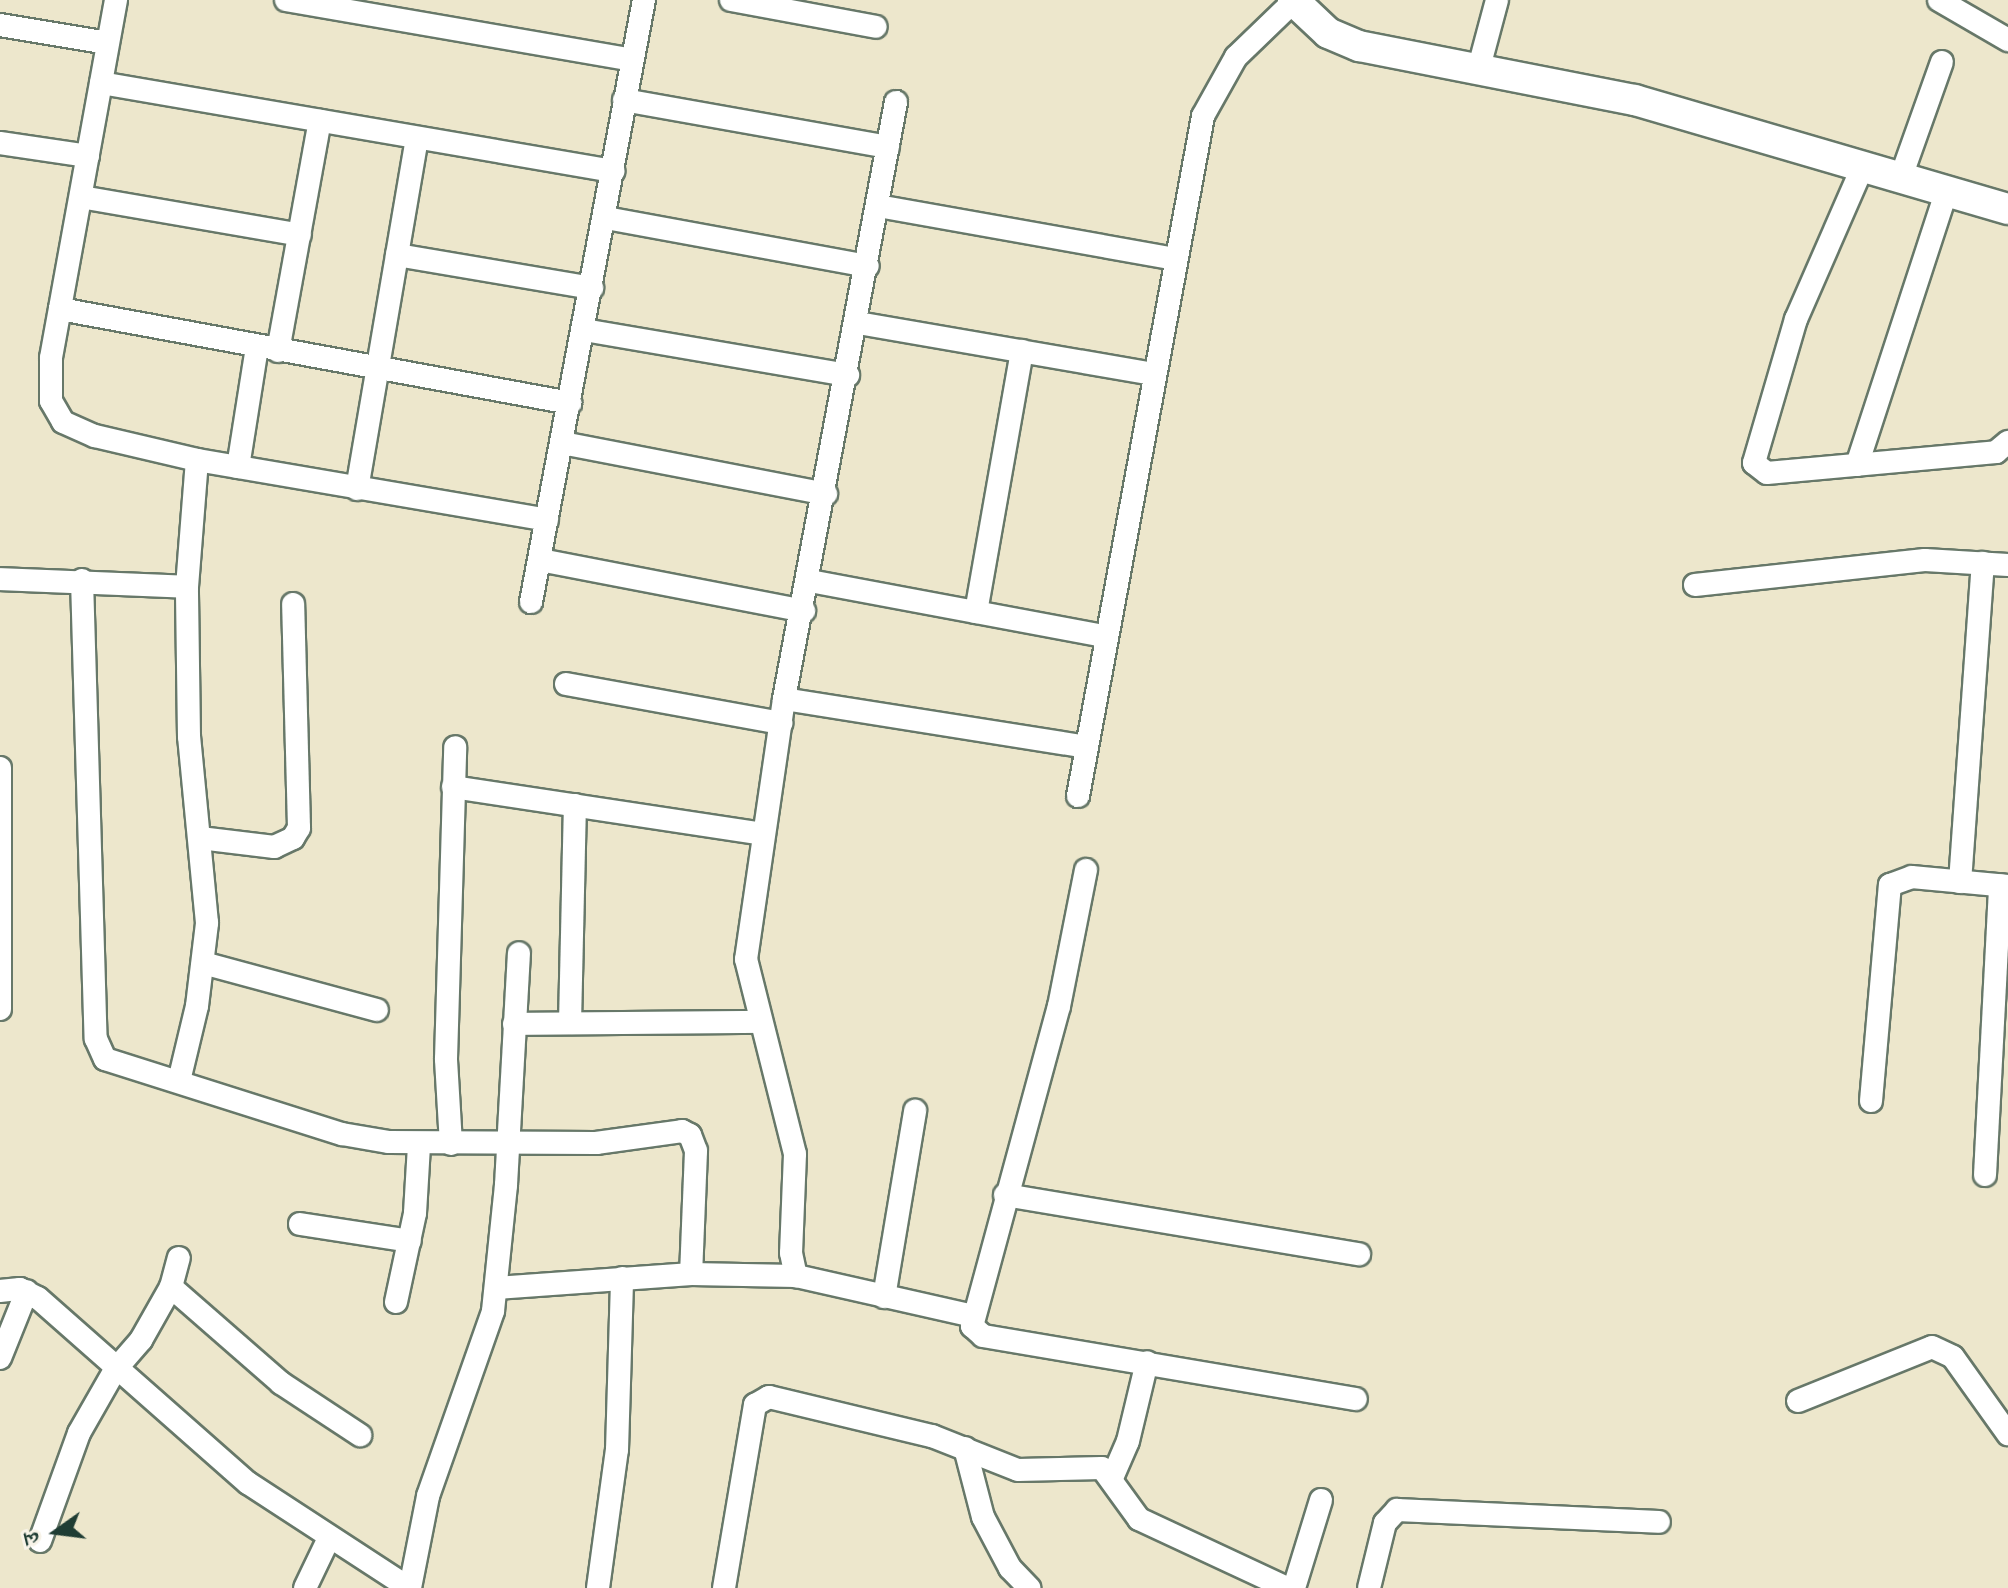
<!DOCTYPE html>
<meta charset="utf-8">
<style>
body{margin:0}
#map{position:relative;width:2008px;height:1588px;overflow:hidden;background:#ede7cc;font-family:"Old Standard TT","Noto Serif Devanagari",serif}
div>[style]{position:absolute}
.roads{filter:drop-shadow(2px 0 #677869) drop-shadow(-2px 0 #677869) drop-shadow(0 2px #677869) drop-shadow(0 -2px #677869)}
.street>*{height:22px;margin:-11px;padding:0 11px;transform-origin:11px;border-radius:11px;background:#fff}
.secondary>*{height:30px;margin:-15px;padding:0 15px;transform-origin:15px;border-radius:15px;background:#fff}
span{translate:-50% -50%;white-space:nowrap;text-align:center;line-height:1.15;-webkit-text-stroke:7px #f7f3e8;paint-order:stroke}
.north{position:absolute;left:16px;top:1492px;width:80px;height:80px;-webkit-text-stroke:6px #f7f3e8;paint-order:stroke;rotate:256deg;font-size:22px;font-weight:700;line-height:32px;text-align:center;color:#1f3d34}
.north::after{content:'';display:block;margin:auto;width:28px;height:36px;background:#1f3d34;clip-path:polygon(50% 0,100% 100%,50% 72%,0 100%)}
</style>
<div id="map">
<div class="roads">
<div class="street">
<div style="left:116px;top:0;width:364px;rotate:100.3deg"></div>
<div style="left:51px;top:358px;width:43px;rotate:90deg"></div>
<div style="left:51px;top:401px;width:24px;rotate:60deg"></div>
<div style="left:63px;top:422px;width:35px;rotate:24deg"></div>
<div style="left:95px;top:436px;width:105px;rotate:13.2deg"></div>
<div style="left:197px;top:460px;width:355px;rotate:9.7deg"></div>
<div style="left:286px;top:0;width:351px;rotate:9.8deg"></div>
<div style="left:731px;top:0;width:147px;rotate:10.5deg"></div>
<div style="left:1939px;top:0;width:80px;rotate:30.1deg"></div>
<div style="left:0;top:25px;width:109px;rotate:9.5deg"></div>
<div style="left:1478px;top:71px;width:73px;rotate:-75deg"></div>
<div style="left:101px;top:83px;width:520px;rotate:9.75deg"></div>
<div style="left:624px;top:100px;width:268px;rotate:10.1deg"></div>
<div style="left:896px;top:102px;width:607px;rotate:100.63deg"></div>
<div style="left:784px;top:699px;width:263px;rotate:98.3deg"></div>
<div style="left:746px;top:959px;width:201px;rotate:75.9deg"></div>
<div style="left:795px;top:1154px;width:99px;rotate:92.3deg"></div>
<div style="left:791px;top:1253px;width:24px;rotate:78deg"></div>
<div style="left:796px;top:1276px;width:181px;rotate:12.7deg"></div>
<div style="left:0;top:143px;width:89px;rotate:8.4deg"></div>
<div style="left:1863px;top:166px;width:167px;rotate:113.6deg"></div>
<div style="left:1796px;top:319px;width:150px;rotate:106.3deg"></div>
<div style="left:1754px;top:463px;width:16px;rotate:38deg"></div>
<div style="left:1767px;top:473px;width:230px;rotate:-5.2deg"></div>
<div style="left:1996px;top:452px;width:16px;rotate:-40deg"></div>
<div style="left:1901px;top:177px;width:122px;rotate:-70.4deg"></div>
<div style="left:81px;top:197px;width:222px;rotate:9.8deg"></div>
<div style="left:878px;top:206px;width:302px;rotate:10.1deg"></div>
<div style="left:606px;top:218px;width:266px;rotate:10.4deg"></div>
<div style="left:397px;top:255px;width:198px;rotate:9.6deg"></div>
<div style="left:60px;top:309px;width:519px;rotate:10.44deg"></div>
<div style="left:858px;top:323px;width:299px;rotate:9.8deg"></div>
<div style="left:584px;top:330px;width:268px;rotate:9.7deg"></div>
<div style="left:278px;top:351px;width:234px;rotate:-79.7deg"></div>
<div style="left:562px;top:443px;width:269px;rotate:10.9deg"></div>
<div style="left:1857px;top:465px;width:289px;rotate:-71.9deg"></div>
<div style="left:238px;top:467px;width:121px;rotate:-81deg"></div>
<div style="left:357px;top:489px;width:356px;rotate:-80.3deg"></div>
<div style="left:540px;top:560px;width:269px;rotate:10.9deg"></div>
<div style="left:0;top:579px;width:187px;rotate:2.4deg"></div>
<div style="left:82px;top:580px;width:459px;rotate:88.3deg"></div>
<div style="left:96px;top:1039px;width:22px;rotate:66deg"></div>
<div style="left:105px;top:1059px;width:249px;rotate:17.6deg"></div>
<div style="left:342px;top:1134px;width:48px;rotate:9.7deg"></div>
<div style="left:389px;top:1142px;width:207px;rotate:0.3deg"></div>
<div style="left:596px;top:1143px;width:87px;rotate:-7.9deg"></div>
<div style="left:682px;top:1131px;width:9px;rotate:27deg"></div>
<div style="left:690px;top:1135px;width:17px;rotate:69deg"></div>
<div style="left:696px;top:1151px;width:123px;rotate:92.3deg"></div>
<div style="left:810px;top:581px;width:300px;rotate:10.6deg"></div>
<div style="left:1695px;top:585px;width:231px;rotate:-6.2deg"></div>
<div style="left:1925px;top:560px;width:83px;rotate:3.4deg"></div>
<div style="left:531px;top:602px;width:613px;rotate:-79.37deg"></div>
<div style="left:976px;top:612px;width:265px;rotate:-80deg"></div>
<div style="left:566px;top:684px;width:219px;rotate:10.3deg"></div>
<div style="left:784px;top:699px;width:306px;rotate:9deg"></div>
<div style="left:0;top:768px;width:241px;rotate:90deg"></div>
<div style="left:453px;top:787px;width:314px;rotate:8.6deg"></div>
<div style="left:1078px;top:796px;width:691px;rotate:-79.58deg"></div>
<div style="left:1203px;top:116px;width:68px;rotate:-60.8deg"></div>
<div style="left:1236px;top:57px;width:81px;rotate:-44deg"></div>
<div style="left:200px;top:838px;width:75px;rotate:6.9deg"></div>
<div style="left:274px;top:847px;width:21px;rotate:-25deg"></div>
<div style="left:293px;top:838px;width:12px;rotate:-59deg"></div>
<div style="left:299px;top:828px;width:224px;rotate:-91.5deg"></div>
<div style="left:1086px;top:870px;width:139px;rotate:101.2deg"></div>
<div style="left:1059px;top:1006px;width:332px;rotate:105.2deg"></div>
<div style="left:972px;top:1326px;width:15px;rotate:42deg"></div>
<div style="left:983px;top:1336px;width:378px;rotate:9.6deg"></div>
<div style="left:1960px;top:882px;width:320px;rotate:-85.9deg"></div>
<div style="left:203px;top:963px;width:180px;rotate:15.1deg"></div>
<div style="left:570px;top:1023px;width:218px;rotate:-88.7deg"></div>
<div style="left:514px;top:1024px;width:247px;rotate:-0.5deg"></div>
<div style="left:179px;top:1081px;width:77px;rotate:-76.5deg"></div>
<div style="left:197px;top:1006px;width:84px;rotate:-83.1deg"></div>
<div style="left:207px;top:923px;width:187px;rotate:-95.5deg"></div>
<div style="left:189px;top:737px;width:150px;rotate:-90.8deg"></div>
<div style="left:187px;top:587px;width:127px;rotate:-85.5deg"></div>
<div style="left:1871px;top:1101px;width:217px;rotate:-85deg"></div>
<div style="left:1890px;top:885px;width:23px;rotate:-20deg"></div>
<div style="left:1912px;top:877px;width:96px;rotate:5.4deg"></div>
<div style="left:451px;top:1144px;width:85px;rotate:-93.4deg"></div>
<div style="left:446px;top:1059px;width:312px;rotate:-88.3deg"></div>
<div style="left:1985px;top:1175px;width:290px;rotate:-87deg"></div>
<div style="left:1005px;top:1195px;width:359px;rotate:9.5deg"></div>
<div style="left:300px;top:1224px;width:111px;rotate:8.8deg"></div>
<div style="left:171px;top:1287px;width:146px;rotate:41.1deg"></div>
<div style="left:281px;top:1383px;width:95px;rotate:33.4deg"></div>
<div style="left:496px;top:1288px;width:196px;rotate:-4.1deg"></div>
<div style="left:691px;top:1274px;width:105px;rotate:1.1deg"></div>
<div style="left:0;top:1291px;width:20px;rotate:-6deg"></div>
<div style="left:20px;top:1289px;width:20px;rotate:27deg"></div>
<div style="left:38px;top:1298px;width:280px;rotate:41.4deg"></div>
<div style="left:248px;top:1483px;width:192px;rotate:33.1deg"></div>
<div style="left:884px;top:1297px;width:189px;rotate:-80.5deg"></div>
<div style="left:396px;top:1302px;width:91px;rotate:-77.9deg"></div>
<div style="left:415px;top:1213px;width:68px;rotate:-86.6deg"></div>
<div style="left:0;top:1358px;width:72px;rotate:-68.1deg"></div>
<div style="left:1798px;top:1401px;width:144px;rotate:-21.9deg"></div>
<div style="left:1932px;top:1347px;width:23px;rotate:25deg"></div>
<div style="left:1953px;top:1357px;width:95px;rotate:54.5deg"></div>
<div style="left:965px;top:1448px;width:71px;rotate:75.4deg"></div>
<div style="left:983px;top:1517px;width:58px;rotate:62.1deg"></div>
<div style="left:1010px;top:1568px;width:28px;rotate:46deg"></div>
<div style="left:1112px;top:1478px;width:40px;rotate:-66.6deg"></div>
<div style="left:1128px;top:1441px;width:81px;rotate:-76.5deg"></div>
<div style="left:40px;top:1541px;width:115px;rotate:-70.1deg"></div>
<div style="left:79px;top:1433px;width:73px;rotate:-60.3deg"></div>
<div style="left:115px;top:1370px;width:40px;rotate:-49deg"></div>
<div style="left:141px;top:1340px;width:61px;rotate:-60.5deg"></div>
<div style="left:171px;top:1287px;width:30px;rotate:-75deg"></div>
<div style="left:305px;top:1588px;width:55px;rotate:-64.4deg"></div>
<div style="left:410px;top:1588px;width:94px;rotate:-78.9deg"></div>
<div style="left:428px;top:1496px;width:196px;rotate:-70.6deg"></div>
<div style="left:493px;top:1311px;width:127px;rotate:-84.1deg"></div>
<div style="left:506px;top:1185px;width:232px;rotate:-86.8deg"></div>
<div style="left:598px;top:1588px;width:139px;rotate:-82.2deg"></div>
<div style="left:617px;top:1450px;width:172px;rotate:-88.3deg"></div>
<div style="left:724px;top:1588px;width:186px;rotate:-80.4deg"></div>
<div style="left:755px;top:1405px;width:16px;rotate:-30deg"></div>
<div style="left:769px;top:1397px;width:168px;rotate:13.5deg"></div>
<div style="left:932px;top:1436px;width:92px;rotate:21.6deg"></div>
<div style="left:1018px;top:1470px;width:84px;rotate:-1.4deg"></div>
<div style="left:1102px;top:1468px;width:63px;rotate:54deg"></div>
<div style="left:1139px;top:1519px;width:163px;rotate:25deg"></div>
<div style="left:1294px;top:1588px;width:92px;rotate:-72.9deg"></div>
<div style="left:1369px;top:1588px;width:67px;rotate:-76.2deg"></div>
<div style="left:1385px;top:1523px;width:18px;rotate:-47deg"></div>
<div style="left:1397px;top:1510px;width:262px;rotate:2.6deg"></div>
</div>
<div class="secondary">
<div style="left:1293px;top:0;width:48px;rotate:43.3deg"></div>
<div style="left:1328px;top:33px;width:34px;rotate:23deg"></div>
<div style="left:1359px;top:46px;width:281px;rotate:11.1deg"></div>
<div style="left:1635px;top:100px;width:389px;rotate:16.3deg"></div>
</div>
</div>
<div class="north">उ</div>
</div>
